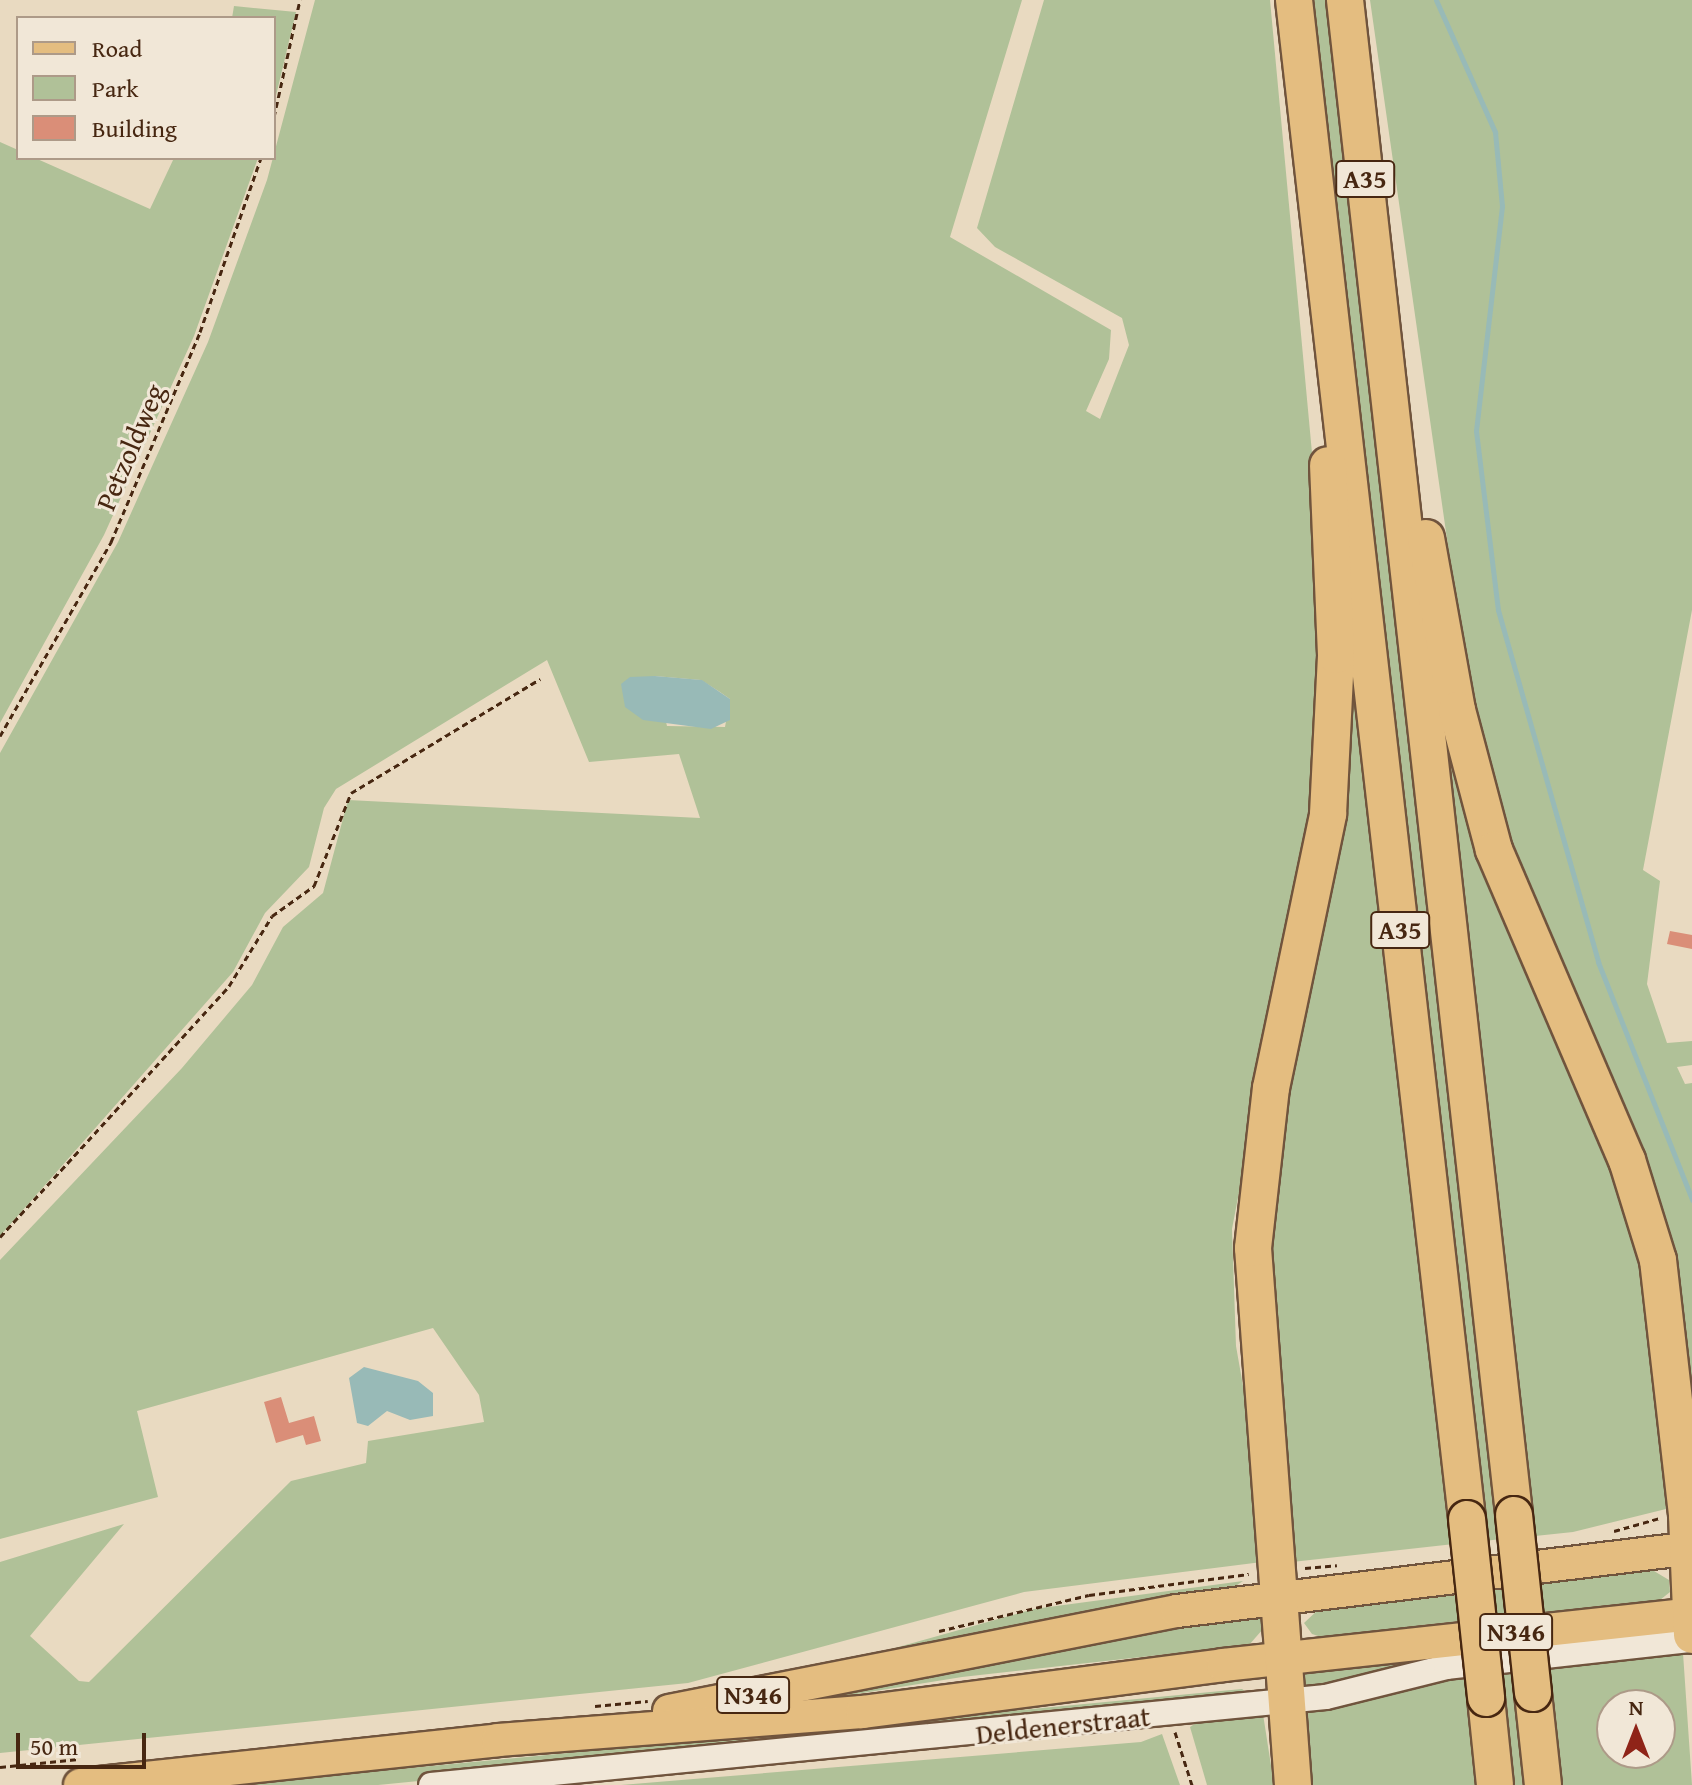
<!DOCTYPE html>
<style>
body{margin:0}
#map{position:relative;width:1692px;height:1785px;overflow:hidden;background:#e9dac1;font-family:"Gentium Book Plus",serif}
div>[style]{position:absolute}
.green>*{inset:0;background:#b0c198;transform-origin:0 0}
.water>*{inset:0;background:#98bab7}
.stream>*{height:5px;margin:-2.5px;padding:0 2.5px;transform-origin:2.5px;border-radius:2.5px;background:#98bab7}
.building>*{inset:0;background:#da8e78}
.path>*{height:3px;margin-top:-1.5px;transform-origin:0;background:repeating-linear-gradient(90deg,#472711 0 6px,transparent 0 10px)}
.roads{filter:drop-shadow(2px 0 #70543d) drop-shadow(-2px 0 #70543d) drop-shadow(0 2px #70543d) drop-shadow(0 -2px #70543d)}
.minor>*{height:24px;margin:-12px;padding:0 12px;transform-origin:12px;border-radius:12px;background:#f1e7d7}
.major>*{height:32px;margin:-16px;padding:0 16px;transform-origin:16px;border-radius:16px;background:#e4bd80}
.highway>*{height:36px;margin:-18px;padding:0 18px;transform-origin:18px;border-radius:18px;background:#e4bd80}
.bridges{filter:drop-shadow(2px 0 #472711) drop-shadow(-2px 0 #472711) drop-shadow(0 2px #472711) drop-shadow(0 -2px #472711)}
.highway-bridge>*{height:36px;margin:-18px;padding:0 18px;transform-origin:18px;border-radius:18px;background:#e4bd80}
span{translate:-50% -50%;white-space:nowrap;text-align:center;line-height:1.15;-webkit-text-stroke:6px #f1e7d7;paint-order:stroke}
.shield-label span{padding:2px 6px;background:#f1e7d7;border:2px solid;border-radius:6px;-webkit-text-stroke-width:0}
.shield-label{font-size:26px;color:#472711;font-weight:700}
.street-label{font-size:28px;color:#472711}
.legend{position:absolute;left:16px;top:16px;width:260px;height:144px;box-sizing:border-box;background:#f1e7d7;border:2px solid #ad9a88;margin:0;padding:10px 14px;list-style:none;font-size:24px;color:#472711}
.legend li{display:flex;align-items:center;gap:16px;height:40px}
.legend b{width:40px;border:2px solid #ad9a88}
.north{position:absolute;left:1596px;top:1689px;width:80px;height:80px;box-sizing:border-box;background:#f1e7d7;border:2px solid #ad9a88;border-radius:50%;rotate:0deg;font-size:22px;font-weight:700;line-height:32px;text-align:center;color:#472711}
.north::after{content:'';display:block;margin:auto;width:28px;height:36px;background:#8f2418;clip-path:polygon(50% 0,100% 100%,50% 72%,0 100%)}
.scale{position:absolute;left:16px;top:1733px;width:130px;height:36px;box-sizing:border-box;border:4px solid #472711;border-top:0;padding-left:10px;font-size:24px;line-height:28px;white-space:nowrap;color:#472711;-webkit-text-stroke:6px #f1e7d7;paint-order:stroke}
</style>
<div id="map">
<div class="green">
<div style="clip-path:polygon(evenodd,315px 0,1022px 0,950px 237px,1111px 330px,1109px 359px,1086px 411px,1100px 419px,1129px 345px,1122px 318px,995px 247px,977px 228px,1044px 0,1270px 0,1316px 496px,1322px 755px,1232px 1229px,1236px 1346px,1259px 1477px,1262px 1562px,1024px 1592px,688px 1683px,0 1753px,0 1562px,124px 1524px,30px 1636px,79px 1681px,89px 1682px,291px 1481px,366px 1463px,368px 1441px,484px 1422px,479px 1395px,433px 1328px,137px 1411px,158px 1497px,0 1539px,0 1260px,182px 1068px,252px 985px,283px 927px,323px 893px,348px 800px,700px 818px,679px 754px,589px 762px,547px 660px,336px 789px,324px 808px,309px 867px,265px 913px,233px 972px,0 1236px,0 753px,118px 542px,208px 342px,267px 180px,315px 0,655px 676px,701px 680px,720px 692px,730px 699px,725px 727px,667px 726px,655px 676px)"></div>
<div style="clip-path:polygon(1314px 0,1333px 0,1510px 1538px,1484px 1541px)"></div>
<div style="clip-path:polygon(1370px 0,1692px 0,1692px 610px,1643px 870px,1660px 881px,1647px 984px,1667px 1043px,1692px 1041px,1692px 1065px,1677px 1067px,1685px 1084px,1692px 1083px,1692px 1419px,1473px 721px)"></div>
<div style="clip-path:polygon(234px 6px,296px 12px,274px 104px,274px 18px,232px 18px)"></div>
<div style="clip-path:polygon(0 142px,18px 150px,18px 158px,35px 158px,150px 209px,174px 158px,258px 158px,194px 336px,104px 535px,0 723px)"></div>
<div style="clip-path:polygon(1346px 586px,1454px 1544px,1292px 1562px,1262px 1278px)"></div>
<div style="clip-path:polygon(1434px 636px,1471px 822px,1500px 914px,1636px 1221px,1670px 1508px,1573px 1532px,1535px 1536px)"></div>
<div style="clip-path:polygon(1649px 1568px,1669px 1580px,1670px 1592px,1660px 1600px,1423px 1625px,1340px 1643px,1312px 1634px,1304px 1623px,1320px 1608px)"></div>
<div style="clip-path:polygon(1243px 1581px,1231px 1589px,809px 1672px,1034px 1609px)"></div>
<div style="clip-path:polygon(1261px 1614px,1263px 1629px,1249px 1645px,962px 1677px,832px 1698px,828px 1693px,1023px 1646px)"></div>
<div style="clip-path:polygon(1454px 1653px,1352px 1682px,1297px 1689px,1300px 1669px)"></div>
<div style="clip-path:polygon(evenodd,1683px 1653px,1692px 1785px,1562px 1785px,1548px 1662px,1683px 1653px,1612px 1705px,1660px 1705px,1660px 1753px,1612px 1753px,1612px 1705px)"></div>
<div style="left:1523px;top:1665px;width:121px;height:25px;rotate:84deg"></div>
<div style="clip-path:polygon(1468px 1671px,1480px 1785px,1297px 1785px,1289px 1711px)"></div>
<div style="clip-path:polygon(1242px 1689px,1256px 1699px,378px 1785px,230px 1785px)"></div>
<div style="clip-path:polygon(1263px 1714px,1274px 1785px,1207px 1785px,1190px 1727px,1202px 1719px)"></div>
<div style="clip-path:polygon(1162px 1734px,1180px 1785px,621px 1785px,1141px 1742px)"></div>
</div>
<div class="water">
<div style="clip-path:polygon(655px 676px,702px 680px,730px 699px,730px 720px,711px 729px,643px 720px,625px 707px,621px 684px,630px 677px)"></div>
<div style="clip-path:polygon(364px 1367px,418px 1381px,433px 1393px,433px 1416px,410px 1420px,387px 1411px,368px 1426px,357px 1423px,349px 1378px)"></div>
</div>
<div class="stream">
<div style="left:1436px;top:0;width:145px;rotate:65.9deg"></div>
<div style="left:1495px;top:132px;width:74px;rotate:84.6deg"></div>
<div style="left:1502px;top:206px;width:226px;rotate:96.6deg"></div>
<div style="left:1476px;top:431px;width:180px;rotate:83deg"></div>
<div style="left:1498px;top:610px;width:366px;rotate:74.1deg"></div>
<div style="left:1598px;top:962px;width:256px;rotate:68.4deg"></div>
</div>
<div class="building">
<div style="clip-path:polygon(1670px 931px,1692px 935px,1692px 949px,1667px 944px)"></div>
<div style="clip-path:polygon(281px 1397px,289px 1423px,314px 1416px,321px 1441px,306px 1445px,303px 1435px,276px 1443px,264px 1402px)"></div>
</div>
<div class="path">
<div style="left:274px;top:117px;width:120px;rotate:-77.5deg"></div>
<div style="left:0;top:736px;width:224px;rotate:-60.2deg"></div>
<div style="left:111px;top:542px;width:228px;rotate:-67deg"></div>
<div style="left:200px;top:332px;width:184px;rotate:-70.7deg"></div>
<div style="left:0;top:1237px;width:340px;rotate:-47.6deg"></div>
<div style="left:229px;top:986px;width:82px;rotate:-58.4deg"></div>
<div style="left:272px;top:916px;width:52px;rotate:-35.5deg"></div>
<div style="left:314px;top:886px;width:100px;rotate:-68.3deg"></div>
<div style="left:351px;top:793px;width:221px;rotate:-31.1deg"></div>
<div style="left:1614px;top:1531px;width:48px;rotate:-15.8deg"></div>
<div style="left:1305px;top:1568px;width:32px;rotate:-5deg"></div>
<div style="left:939px;top:1631px;width:154px;rotate:-13.5deg"></div>
<div style="left:1089px;top:1595px;width:161px;rotate:-7.5deg"></div>
<div style="left:595px;top:1706px;width:53px;rotate:-5.4deg"></div>
<div style="left:1175px;top:1732px;width:56px;rotate:72.2deg"></div>
<div style="left:0;top:1767px;width:79px;rotate:-5.8deg"></div>
</div>
<div class="roads">
<div class="minor">
<div style="left:431px;top:1785px;width:899px;rotate:-5.62deg"></div>
<div style="left:1326px;top:1697px;width:124px;rotate:-14deg"></div>
<div style="left:1446px;top:1667px;width:247px;rotate:-6.3deg"></div>
</div>
<div class="major">
<div style="left:669px;top:1711px;width:518px;rotate:-11.14deg"></div>
<div style="left:1177px;top:1611px;width:519px;rotate:-6.97deg"></div>
<div style="left:80px;top:1785px;width:420px;rotate:-6.1deg"></div>
<div style="left:498px;top:1740px;width:365px;rotate:-4.4deg"></div>
<div style="left:862px;top:1712px;width:364px;rotate:-7.4deg"></div>
<div style="left:1223px;top:1665px;width:472px;rotate:-6.2deg"></div>
</div>
<div class="highway">
<div style="left:1294px;top:0;width:1529px;rotate:83.5deg"></div>
<div style="left:1345px;top:0;width:1524px;rotate:83.63deg"></div>
<div style="left:1426px;top:538px;width:175px;rotate:79.8deg"></div>
<div style="left:1457px;top:710px;width:145px;rotate:75.2deg"></div>
<div style="left:1494px;top:850px;width:337px;rotate:66.8deg"></div>
<div style="left:1627px;top:1160px;width:105px;rotate:72.8deg"></div>
<div style="left:1658px;top:1260px;width:257px;rotate:83.5deg"></div>
<div style="left:1687px;top:1515px;width:120px;rotate:87.6deg"></div>
<div style="left:1533px;top:1693px;width:93px;rotate:83.8deg"></div>
<div style="left:1486px;top:1698px;width:87px;rotate:84.1deg"></div>
<div style="left:1293px;top:1785px;width:538px;rotate:-94.26deg"></div>
<div style="left:1253px;top:1248px;width:161px;rotate:-83.6deg"></div>
<div style="left:1271px;top:1088px;width:280px;rotate:-78.2deg"></div>
<div style="left:1328px;top:814px;width:159px;rotate:-87.1deg"></div>
<div style="left:1336px;top:655px;width:190px;rotate:-92.4deg"></div>
</div>
</div>
<div class="bridges">
<div class="highway-bridge">
<div style="left:1514px;top:1515px;width:179px;rotate:83.9deg"></div>
<div style="left:1467px;top:1519px;width:180px;rotate:83.9deg"></div>
</div>
</div>
<div class="shield-label">
<span style="left:1365px;top:179px">A35</span>
<span style="left:1400px;top:930px">A35</span>
<span style="left:1516px;top:1632px">N346</span>
<span style="left:753px;top:1695px">N346</span>
</div>
<div class="street-label">
<span style="left:130px;top:447px;rotate:-67deg">Petzoldweg</span>
<span style="left:1063px;top:1725px;rotate:-6deg">Deldenerstraat</span>
</div>
<ul class="legend">
<li><b style="height:10px;background:#e4bd80"></b>Road</li>
<li><b style="height:22px;background:#b0c198"></b>Park</li>
<li><b style="height:22px;background:#da8e78"></b>Building</li>
</ul>
<div class="north">N</div>
<div class="scale">50 m</div>
</div>
